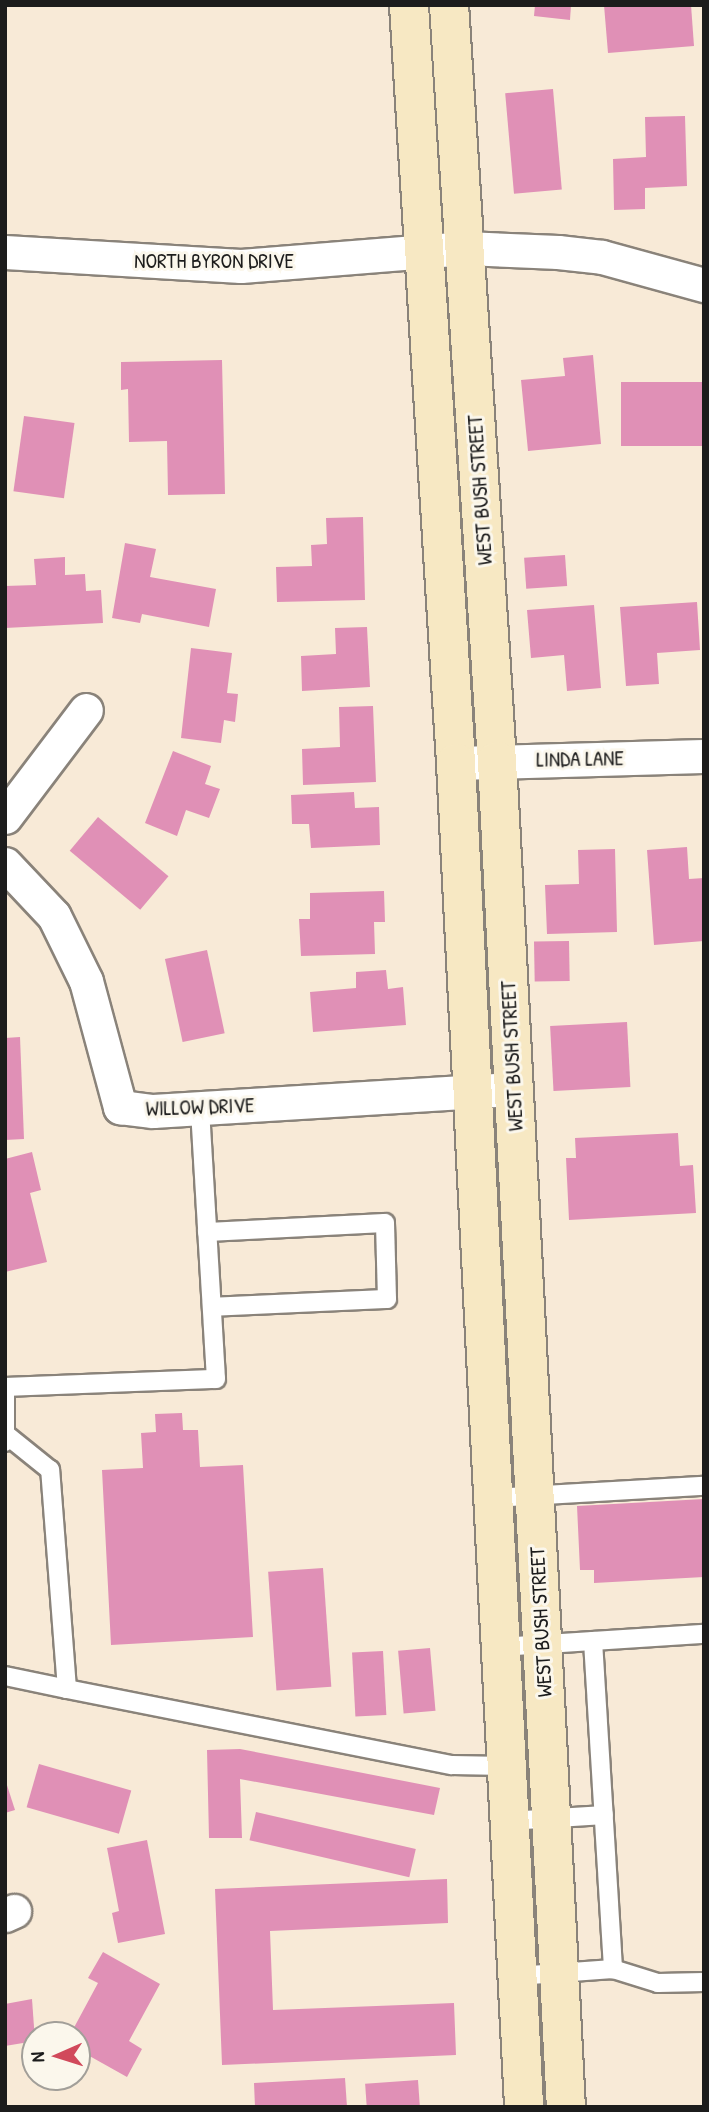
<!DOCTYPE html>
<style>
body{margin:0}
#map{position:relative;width:709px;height:2112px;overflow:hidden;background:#f8ead7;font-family:"Patrick Hand",sans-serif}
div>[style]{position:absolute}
.building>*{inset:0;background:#e090b6;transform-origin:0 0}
.roads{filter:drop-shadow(2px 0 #8a837a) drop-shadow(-2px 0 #8a837a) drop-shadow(0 2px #8a837a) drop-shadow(0 -2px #8a837a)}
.lane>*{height:18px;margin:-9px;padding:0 9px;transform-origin:9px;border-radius:9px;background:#fff}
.street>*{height:33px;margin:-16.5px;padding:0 16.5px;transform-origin:16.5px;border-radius:16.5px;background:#fff}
.secondary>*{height:38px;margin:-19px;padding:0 19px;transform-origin:19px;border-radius:19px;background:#f7e8c3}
span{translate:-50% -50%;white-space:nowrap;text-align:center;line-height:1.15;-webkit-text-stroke:6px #fbf7ec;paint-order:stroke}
.street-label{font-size:21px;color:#1c1c1c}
.frame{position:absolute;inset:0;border:7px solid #1c1c1c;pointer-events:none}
.north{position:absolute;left:21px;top:2021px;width:70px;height:70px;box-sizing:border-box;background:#fbf7ec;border:2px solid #a29f99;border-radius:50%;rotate:267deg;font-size:19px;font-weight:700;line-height:28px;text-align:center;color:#1c1c1c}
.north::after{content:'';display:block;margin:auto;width:24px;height:32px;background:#d1495b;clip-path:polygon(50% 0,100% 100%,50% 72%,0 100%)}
</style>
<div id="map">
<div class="building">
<div style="clip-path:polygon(535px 5px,571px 5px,570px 20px,534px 16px)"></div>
<div style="clip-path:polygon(604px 5px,691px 5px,694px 46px,608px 53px)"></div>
<div style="left:553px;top:89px;width:101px;height:48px;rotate:85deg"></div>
<div style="clip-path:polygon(685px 116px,687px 186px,645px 188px,645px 209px,614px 210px,613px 159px,646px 157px,645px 117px)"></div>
<div style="clip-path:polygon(593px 355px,601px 444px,528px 451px,521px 380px,565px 376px,563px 358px)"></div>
<div style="clip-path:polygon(222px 360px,225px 494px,168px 495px,167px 441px,129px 442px,128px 389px,121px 390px,121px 362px)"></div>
<div style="left:704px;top:382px;width:64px;height:83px;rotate:90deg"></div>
<div style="left:24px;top:416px;width:51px;height:76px;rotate:8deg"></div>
<div style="clip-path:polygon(363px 517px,365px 600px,277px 602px,276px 567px,312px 566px,311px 545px,327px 544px,326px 518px)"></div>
<div style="clip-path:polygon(125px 543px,156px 549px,150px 577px,216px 589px,209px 627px,142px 614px,140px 623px,112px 618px)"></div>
<div style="left:565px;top:555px;width:31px;height:41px;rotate:86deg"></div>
<div style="clip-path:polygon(65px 557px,65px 575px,85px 574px,86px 591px,101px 590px,103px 623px,5px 628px,5px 586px,36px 585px,34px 559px)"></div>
<div style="clip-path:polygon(697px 602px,700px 650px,657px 653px,659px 684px,626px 686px,620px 607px)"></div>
<div style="clip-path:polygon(594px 605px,601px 688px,567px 691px,564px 655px,531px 658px,527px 610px)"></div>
<div style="clip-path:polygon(367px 627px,370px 687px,302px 691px,301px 656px,336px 654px,335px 628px)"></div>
<div style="clip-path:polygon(191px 648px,232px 653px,227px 693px,238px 694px,235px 722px,224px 720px,221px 743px,181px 738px)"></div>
<div style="clip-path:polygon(373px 706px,376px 782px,303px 785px,302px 749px,340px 747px,339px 707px)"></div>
<div style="clip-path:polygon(173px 751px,211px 766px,205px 784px,220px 789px,209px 818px,186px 810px,177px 836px,145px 823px)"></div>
<div style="clip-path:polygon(354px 792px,355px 808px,379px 807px,380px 845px,311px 848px,309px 824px,292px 824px,291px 795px)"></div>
<div style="left:98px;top:817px;width:92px;height:44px;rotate:40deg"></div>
<div style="clip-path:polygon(687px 847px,689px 879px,704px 878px,704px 941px,654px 945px,647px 850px)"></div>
<div style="clip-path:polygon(615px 849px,617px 932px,547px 934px,545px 885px,579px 884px,578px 850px)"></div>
<div style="clip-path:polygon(384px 891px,385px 922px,374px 922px,375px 954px,301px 956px,299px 919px,310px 919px,310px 893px)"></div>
<div style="left:569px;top:941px;width:40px;height:35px;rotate:89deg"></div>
<div style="left:207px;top:950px;width:85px;height:43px;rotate:78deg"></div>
<div style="clip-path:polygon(386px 970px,388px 989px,403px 987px,406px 1025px,313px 1032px,310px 992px,356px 988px,356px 972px)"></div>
<div style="left:627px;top:1022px;width:65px;height:77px;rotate:87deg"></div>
<div style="clip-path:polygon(20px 1037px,24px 1139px,5px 1140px,5px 1038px)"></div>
<div style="clip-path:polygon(678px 1133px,680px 1166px,693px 1165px,696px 1213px,569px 1220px,566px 1158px,576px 1158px,575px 1138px)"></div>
<div style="clip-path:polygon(32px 1152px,41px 1190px,30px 1193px,47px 1262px,5px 1272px,5px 1159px)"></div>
<div style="clip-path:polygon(182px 1413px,183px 1430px,198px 1430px,200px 1467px,243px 1465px,253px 1637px,111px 1645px,102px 1470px,143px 1468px,141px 1433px,156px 1432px,155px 1414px)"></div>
<div style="clip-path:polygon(704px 1499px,704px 1577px,594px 1583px,594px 1570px,580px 1570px,577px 1506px)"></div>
<div style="left:323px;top:1568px;width:119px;height:55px;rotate:86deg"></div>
<div style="left:430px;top:1648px;width:63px;height:32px;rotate:85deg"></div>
<div style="left:383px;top:1651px;width:64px;height:31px;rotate:87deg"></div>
<div style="clip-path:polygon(240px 1749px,440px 1788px,434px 1815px,240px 1779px,242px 1838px,209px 1838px,207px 1750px)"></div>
<div style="left:39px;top:1764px;width:96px;height:45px;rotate:16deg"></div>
<div style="clip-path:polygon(5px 1779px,15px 1810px,5px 1813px)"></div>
<div style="left:256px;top:1812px;width:164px;height:29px;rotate:13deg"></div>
<div style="clip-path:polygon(147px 1840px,165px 1934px,118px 1943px,112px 1913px,119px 1911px,107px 1848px)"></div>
<div style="clip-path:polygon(447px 1879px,448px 1923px,270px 1931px,273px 2010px,454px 2003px,456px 2055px,222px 2065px,215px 1889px)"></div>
<div style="clip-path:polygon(103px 1952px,160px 1984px,129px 2041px,142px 2049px,127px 2077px,77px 2049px,77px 2035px,70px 2035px,98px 1983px,88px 1978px)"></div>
<div style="clip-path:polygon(32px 1999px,35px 2041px,5px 2046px,5px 2004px)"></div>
<div style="clip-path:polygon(345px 2078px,347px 2107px,255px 2107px,254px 2083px)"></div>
<div style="left:418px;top:2080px;width:27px;height:53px;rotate:86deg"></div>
</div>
<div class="roads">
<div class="lane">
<div style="left:207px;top:1232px;width:178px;rotate:-2.9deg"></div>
<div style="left:385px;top:1223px;width:76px;rotate:88.5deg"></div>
<div style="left:387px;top:1299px;width:175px;rotate:177.4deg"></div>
<div style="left:5px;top:1387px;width:211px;rotate:-2.2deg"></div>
<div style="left:216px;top:1379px;width:270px;rotate:-93.4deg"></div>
<div style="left:5px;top:1442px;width:55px;rotate:-90deg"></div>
<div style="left:493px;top:1498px;width:211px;rotate:-3.3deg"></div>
<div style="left:593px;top:1641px;width:329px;rotate:86.5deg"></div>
<div style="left:501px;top:1647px;width:203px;rotate:-3.7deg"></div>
<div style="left:5px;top:1676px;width:63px;rotate:11.8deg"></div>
<div style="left:67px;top:1689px;width:220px;rotate:-94.4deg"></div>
<div style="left:50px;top:1470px;width:53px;rotate:-141.2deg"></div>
<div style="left:67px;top:1689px;width:392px;rotate:11.2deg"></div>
<div style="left:452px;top:1765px;width:54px;rotate:1.1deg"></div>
<div style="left:509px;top:1821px;width:95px;rotate:-3.6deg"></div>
<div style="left:517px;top:1976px;width:96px;rotate:-4.2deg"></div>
<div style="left:613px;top:1969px;width:47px;rotate:17.3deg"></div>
<div style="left:658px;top:1983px;width:46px;rotate:-1.2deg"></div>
</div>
<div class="street">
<div style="left:5px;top:252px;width:236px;rotate:3.4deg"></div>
<div style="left:241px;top:266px;width:225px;rotate:-4.6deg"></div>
<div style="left:465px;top:248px;width:93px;rotate:2.5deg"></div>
<div style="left:558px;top:252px;width:44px;rotate:6.5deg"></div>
<div style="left:602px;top:257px;width:106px;rotate:15.4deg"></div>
<div style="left:456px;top:763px;width:248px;rotate:-1.6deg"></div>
<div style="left:5px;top:817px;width:134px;rotate:-52.9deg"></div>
<div style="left:5px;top:864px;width:71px;rotate:46.7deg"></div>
<div style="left:54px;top:916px;width:72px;rotate:63.8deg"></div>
<div style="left:86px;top:981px;width:131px;rotate:74.9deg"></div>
<div style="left:120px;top:1107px;width:33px;rotate:7deg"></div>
<div style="left:153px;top:1111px;width:347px;rotate:-3.5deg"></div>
<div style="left:5px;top:1915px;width:10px;rotate:-24deg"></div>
</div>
<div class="secondary">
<div style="left:409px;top:5px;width:759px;rotate:86.45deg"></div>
<div style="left:456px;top:763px;width:1346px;rotate:87.1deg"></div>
<div style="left:449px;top:5px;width:758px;rotate:86.37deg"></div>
<div style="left:497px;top:761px;width:1348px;rotate:87.07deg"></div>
</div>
</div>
<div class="street-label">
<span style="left:214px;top:261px">NORTH BYRON DRIVE</span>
<span style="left:480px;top:490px;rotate:-94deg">WEST BUSH STREET</span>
<span style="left:580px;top:759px;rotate:-1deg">LINDA LANE</span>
<span style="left:512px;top:1056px;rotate:-93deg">WEST BUSH STREET</span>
<span style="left:200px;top:1107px;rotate:-2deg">WILLOW DRIVE</span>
<span style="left:541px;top:1622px;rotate:-93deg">WEST BUSH STREET</span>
</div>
<div class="frame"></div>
<div class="north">N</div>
</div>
